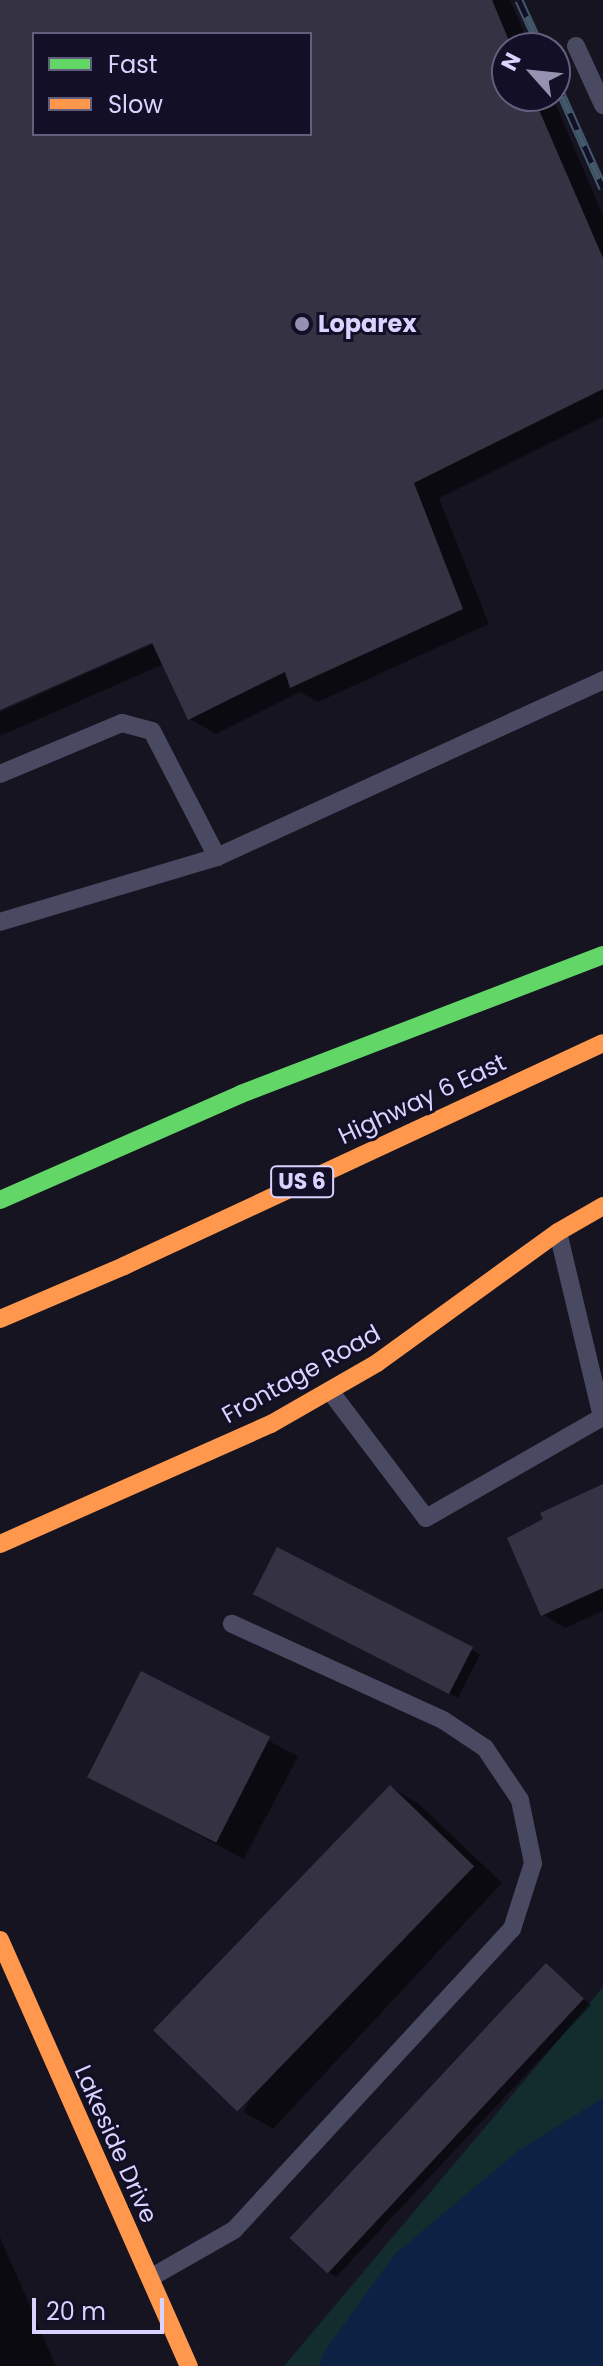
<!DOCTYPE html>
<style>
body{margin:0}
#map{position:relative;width:603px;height:2366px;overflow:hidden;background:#161421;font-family:Poppins,sans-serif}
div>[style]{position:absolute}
.green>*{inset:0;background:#132c2d}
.water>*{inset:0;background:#0d2144}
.shadow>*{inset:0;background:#0007;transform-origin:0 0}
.building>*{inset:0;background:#343243;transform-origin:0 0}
.lane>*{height:18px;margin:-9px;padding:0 9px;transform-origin:9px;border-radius:9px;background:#4a4962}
.fast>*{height:18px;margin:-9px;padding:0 9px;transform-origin:9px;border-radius:9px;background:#63d668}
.slow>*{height:18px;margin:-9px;padding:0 9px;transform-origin:9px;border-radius:9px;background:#ff974d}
.rail>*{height:9px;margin-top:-4.5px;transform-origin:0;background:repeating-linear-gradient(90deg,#130f26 0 18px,#43596b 0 36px);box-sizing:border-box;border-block:2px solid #43596b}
.dots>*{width:22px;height:22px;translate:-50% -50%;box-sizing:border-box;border:4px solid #130f26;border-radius:50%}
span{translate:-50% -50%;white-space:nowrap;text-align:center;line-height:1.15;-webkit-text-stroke:6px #130f26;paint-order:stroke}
.shield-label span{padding:2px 6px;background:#130f26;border:2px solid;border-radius:6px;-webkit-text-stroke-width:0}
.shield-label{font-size:22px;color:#d9d4ff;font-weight:700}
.poi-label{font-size:24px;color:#d9d4ff;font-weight:700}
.left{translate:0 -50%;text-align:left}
.street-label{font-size:24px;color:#d9d4ff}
.legend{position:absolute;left:32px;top:32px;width:280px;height:104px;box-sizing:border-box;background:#130f26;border:2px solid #625e7d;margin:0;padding:10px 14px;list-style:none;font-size:24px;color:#d9d4ff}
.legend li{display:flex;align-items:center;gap:16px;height:40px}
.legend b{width:40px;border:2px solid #625e7d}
.north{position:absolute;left:491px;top:32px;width:80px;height:80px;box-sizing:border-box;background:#130f26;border:2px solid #625e7d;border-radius:50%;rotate:297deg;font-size:22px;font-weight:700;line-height:32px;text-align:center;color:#d9d4ff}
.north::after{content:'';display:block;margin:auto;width:28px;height:36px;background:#9591b1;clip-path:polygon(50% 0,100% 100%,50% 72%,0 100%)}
.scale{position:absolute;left:32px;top:2298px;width:132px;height:36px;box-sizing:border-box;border:4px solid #d9d4ff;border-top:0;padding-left:10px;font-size:24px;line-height:28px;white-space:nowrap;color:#d9d4ff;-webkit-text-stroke:6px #130f26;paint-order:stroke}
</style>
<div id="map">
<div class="green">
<div style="clip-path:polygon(603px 1987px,603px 2366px,284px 2366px)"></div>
</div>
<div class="water">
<div style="clip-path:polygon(603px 2098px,603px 2366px,319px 2366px,324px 2352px,395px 2254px,518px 2151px)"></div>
</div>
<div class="shadow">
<div style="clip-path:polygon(evenodd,0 0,510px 0,531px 48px,507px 48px,507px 96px,552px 96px,603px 215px,603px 417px,439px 498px,489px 624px,318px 702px,300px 692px,216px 734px,190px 719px,164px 664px,0 736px,0 712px,162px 640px,161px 637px,0 707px,0 0,34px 34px,310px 34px,310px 134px,34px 134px,34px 34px)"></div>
<div style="clip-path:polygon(603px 1487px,603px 1611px,565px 1628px,542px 1614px)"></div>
<div style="clip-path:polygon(264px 1598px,471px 1649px,480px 1655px,458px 1698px)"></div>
<div style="left:141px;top:1673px;width:178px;height:116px;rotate:28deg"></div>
<div style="clip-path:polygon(390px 1787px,419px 1804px,502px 1883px,273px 2129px,244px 2112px)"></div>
<div style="clip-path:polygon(546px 1966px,591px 2005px,336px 2277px,327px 2271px)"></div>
<div style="clip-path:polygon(0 2237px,56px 2366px,0 2366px)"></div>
</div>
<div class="building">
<div style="clip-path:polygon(evenodd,0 0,492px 0,512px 48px,507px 48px,507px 96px,533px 96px,603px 258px,603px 389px,414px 483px,463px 609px,290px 688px,285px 672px,188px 720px,152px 643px,0 710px,0 0,34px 34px,310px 34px,310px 134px,34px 134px,34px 34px)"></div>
<div style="clip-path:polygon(603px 1484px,603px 1588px,541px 1616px,507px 1538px,543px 1519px,540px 1513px)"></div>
<div style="left:277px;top:1547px;width:220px;height:53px;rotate:27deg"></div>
<div style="left:141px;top:1671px;width:145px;height:119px;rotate:27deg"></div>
<div style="left:390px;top:1785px;width:117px;height:341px;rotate:44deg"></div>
<div style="left:546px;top:1963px;width:52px;height:376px;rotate:43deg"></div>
</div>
<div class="lane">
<div style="left:576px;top:46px;width:65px;rotate:65.4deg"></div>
<div style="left:0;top:774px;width:132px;rotate:-22.7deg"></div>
<div style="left:122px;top:723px;width:31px;rotate:15deg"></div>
<div style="left:152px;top:731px;width:142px;rotate:62.7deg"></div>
<div style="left:0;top:922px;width:227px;rotate:-16.7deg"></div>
<div style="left:217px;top:857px;width:425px;rotate:-24.6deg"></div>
<div style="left:330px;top:1391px;width:159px;rotate:52.9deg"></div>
<div style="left:426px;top:1518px;width:203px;rotate:-29.8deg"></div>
<div style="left:602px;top:1417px;width:190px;rotate:-103.4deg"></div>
<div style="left:150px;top:2278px;width:97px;rotate:-29.7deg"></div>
<div style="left:234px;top:2230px;width:410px;rotate:-47.3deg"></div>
<div style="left:512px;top:1929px;width:69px;rotate:-72.3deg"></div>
<div style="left:533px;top:1863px;width:64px;rotate:-101.7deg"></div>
<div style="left:520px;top:1800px;width:63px;rotate:-123.9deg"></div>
<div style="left:485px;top:1748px;width:50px;rotate:-146.3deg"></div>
<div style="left:443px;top:1720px;width:232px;rotate:-155.5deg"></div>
</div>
<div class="fast">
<div style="left:0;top:1200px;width:263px;rotate:-23.7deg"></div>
<div style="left:241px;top:1094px;width:388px;rotate:-21deg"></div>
</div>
<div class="slow">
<div style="left:0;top:1319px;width:135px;rotate:-23.1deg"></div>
<div style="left:124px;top:1266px;width:528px;rotate:-24.96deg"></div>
<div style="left:0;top:1544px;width:296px;rotate:-23.9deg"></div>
<div style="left:271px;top:1424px;width:122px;rotate:-29.9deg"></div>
<div style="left:377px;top:1363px;width:223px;rotate:-35.9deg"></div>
<div style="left:558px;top:1232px;width:52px;rotate:-30deg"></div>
<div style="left:0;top:1940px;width:466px;rotate:66.1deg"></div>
</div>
<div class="rail">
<div style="left:519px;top:0;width:53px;rotate:65.4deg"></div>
<div style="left:555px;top:80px;width:118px;rotate:66deg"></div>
</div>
<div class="dots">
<div style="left:302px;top:324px;background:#9591b1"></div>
</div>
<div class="shield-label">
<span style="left:302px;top:1182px">US 6</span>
</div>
<div class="poi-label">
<span class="left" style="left:318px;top:324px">Loparex</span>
</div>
<div class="street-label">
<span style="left:422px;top:1099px;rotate:-25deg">Highway 6 East</span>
<span style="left:301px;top:1374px;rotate:-29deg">Frontage Road</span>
<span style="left:116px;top:2144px;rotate:66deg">Lakeside Drive</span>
</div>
<ul class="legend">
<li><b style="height:10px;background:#63d668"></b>Fast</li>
<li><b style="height:10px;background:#ff974d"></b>Slow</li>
</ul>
<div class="north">N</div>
<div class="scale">20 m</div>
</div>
